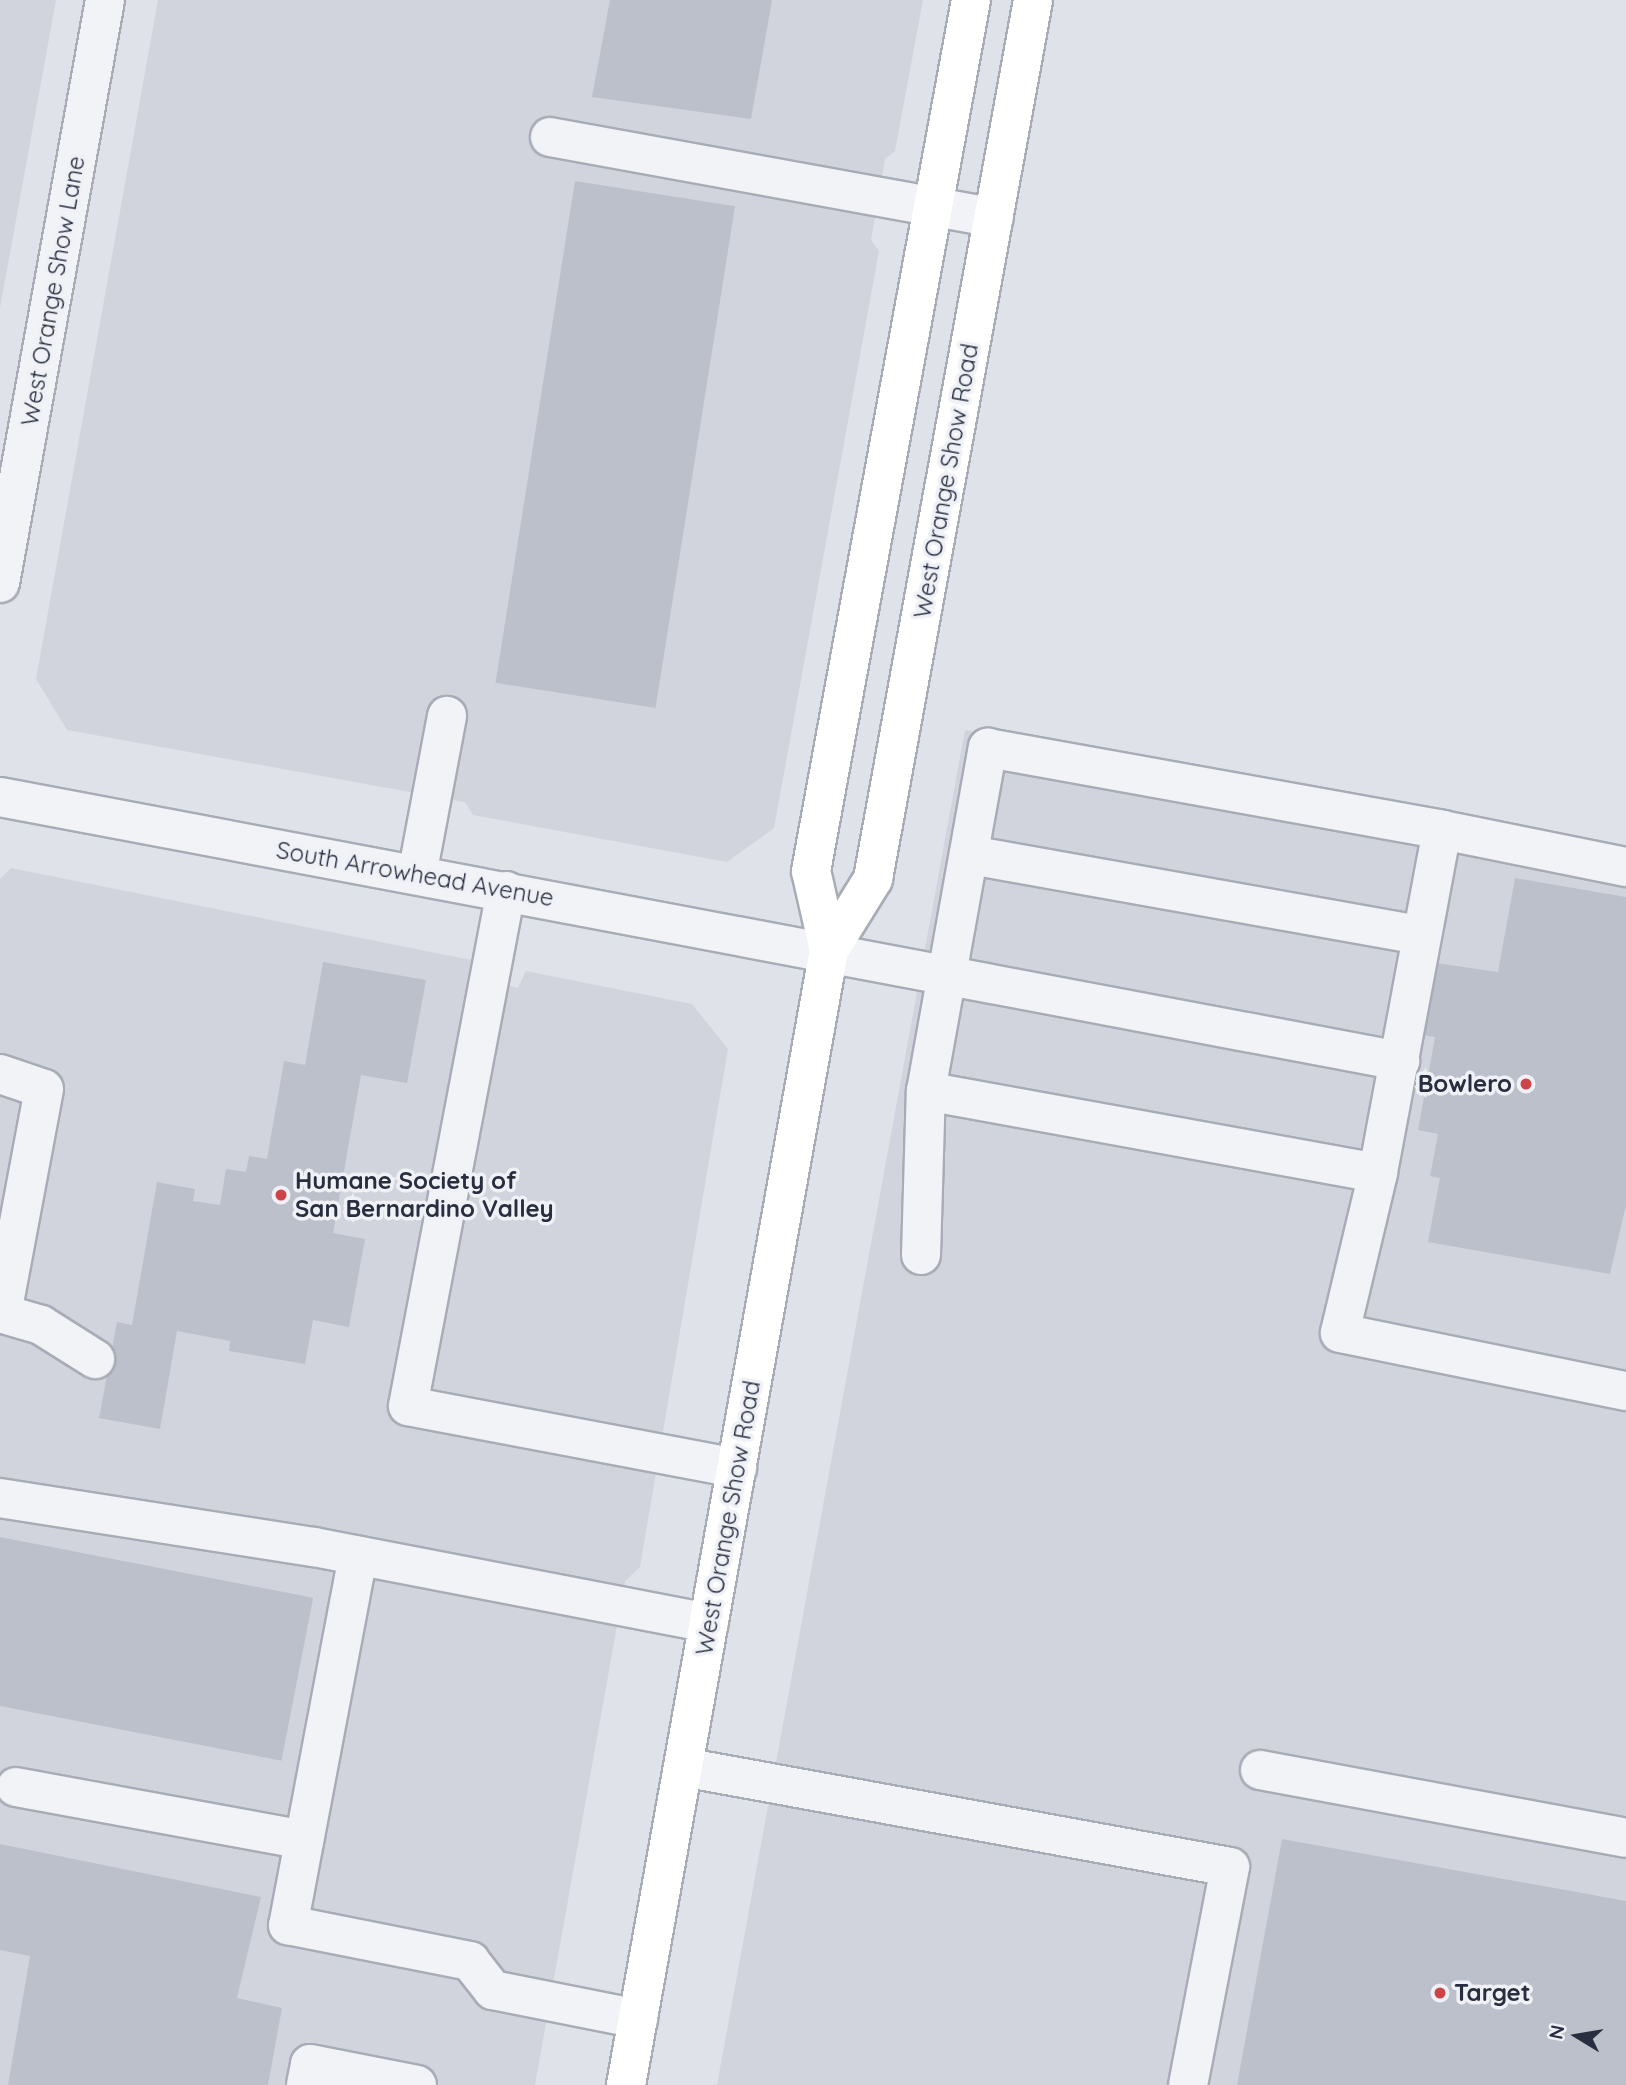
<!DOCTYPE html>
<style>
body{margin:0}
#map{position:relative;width:1626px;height:2085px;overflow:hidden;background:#dfe2e8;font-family:Quicksand,sans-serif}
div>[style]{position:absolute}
.built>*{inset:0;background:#d1d4dd}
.building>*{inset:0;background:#bcc0cb;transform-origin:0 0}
.roads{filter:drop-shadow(2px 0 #a8acb6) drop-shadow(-2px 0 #a8acb6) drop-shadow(0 2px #a8acb6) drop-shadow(0 -2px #a8acb6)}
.minor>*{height:38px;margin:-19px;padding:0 19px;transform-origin:19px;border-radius:19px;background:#f2f3f7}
.major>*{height:38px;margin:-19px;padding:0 19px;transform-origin:19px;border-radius:19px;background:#fff}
.dots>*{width:19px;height:19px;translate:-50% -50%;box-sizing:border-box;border:4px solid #eff1f6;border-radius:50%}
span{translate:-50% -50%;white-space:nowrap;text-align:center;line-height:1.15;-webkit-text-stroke:7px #eff1f6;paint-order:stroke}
.street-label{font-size:24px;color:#282e40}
.poi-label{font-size:24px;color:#282e40;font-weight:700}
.right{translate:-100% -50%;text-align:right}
.left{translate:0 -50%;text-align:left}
.north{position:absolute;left:1542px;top:2001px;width:70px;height:70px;-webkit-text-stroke:5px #eff1f6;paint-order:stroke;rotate:281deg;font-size:19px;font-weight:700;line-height:28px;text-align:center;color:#282e40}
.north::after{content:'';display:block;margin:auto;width:24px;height:32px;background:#282e40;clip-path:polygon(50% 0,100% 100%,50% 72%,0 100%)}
</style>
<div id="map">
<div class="built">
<div style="clip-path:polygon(0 0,56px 0,0 308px)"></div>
<div style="clip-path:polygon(158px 0,923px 0,895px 151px,885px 159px,871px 240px,879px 251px,774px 828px,727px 862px,473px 815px,465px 802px,67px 730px,36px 679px)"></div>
<div style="clip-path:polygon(965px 730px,1626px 855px,1626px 2085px,717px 2085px)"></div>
<div style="clip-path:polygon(11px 868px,471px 960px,473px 977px,518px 988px,526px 971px,692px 1004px,728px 1049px,640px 1567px,625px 1581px,535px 2085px,0 2085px,0 879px)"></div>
</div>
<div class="building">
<div style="clip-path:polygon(610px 0,772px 0,751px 119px,592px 97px)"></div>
<div style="left:575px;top:181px;width:162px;height:508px;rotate:9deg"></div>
<div style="clip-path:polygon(1515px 878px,1626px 897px,1626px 1205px,1610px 1274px,1428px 1242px,1440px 1178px,1430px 1176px,1438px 1134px,1418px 1130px,1435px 1037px,1423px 1035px,1436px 963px,1498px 972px)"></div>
<div style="clip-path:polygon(323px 962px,426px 980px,407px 1083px,361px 1075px,333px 1233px,365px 1239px,349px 1327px,313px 1320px,305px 1364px,229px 1351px,230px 1341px,177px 1331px,160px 1429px,99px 1418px,117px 1322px,132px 1325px,157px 1182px,195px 1189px,193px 1201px,220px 1205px,226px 1169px,246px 1172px,249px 1156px,267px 1159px,284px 1061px,305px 1065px)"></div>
<div style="left:0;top:1537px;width:319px;height:166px;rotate:11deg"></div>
<div style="clip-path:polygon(1282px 1839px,1626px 1901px,1626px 2085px,1237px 2085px)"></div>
<div style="clip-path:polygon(0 1844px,261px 1897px,237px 1998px,282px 2008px,268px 2085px,8px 2085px,30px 1956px,0 1950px)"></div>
</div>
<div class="roads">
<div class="minor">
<div style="left:550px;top:137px;width:451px;rotate:10.3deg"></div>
<div style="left:0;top:583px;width:592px;rotate:-79.79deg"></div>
<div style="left:0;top:797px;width:1425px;rotate:10.68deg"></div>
<div style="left:1442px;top:830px;width:188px;rotate:11.4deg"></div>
<div style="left:970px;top:855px;width:458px;rotate:10.1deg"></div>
<div style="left:417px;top:875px;width:162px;rotate:-79.3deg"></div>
<div style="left:506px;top:891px;width:524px;rotate:100.77deg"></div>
<div style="left:408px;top:1406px;width:335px;rotate:10.7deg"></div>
<div style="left:0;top:1074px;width:46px;rotate:18.8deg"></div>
<div style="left:44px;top:1089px;width:228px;rotate:100.6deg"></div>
<div style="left:926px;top:1091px;width:459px;rotate:10.3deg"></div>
<div style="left:921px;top:1255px;width:164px;rotate:-88.3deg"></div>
<div style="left:926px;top:1091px;width:349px;rotate:-79.8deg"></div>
<div style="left:988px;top:748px;width:461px;rotate:10.2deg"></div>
<div style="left:1442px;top:830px;width:349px;rotate:100.6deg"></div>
<div style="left:1378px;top:1173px;width:164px;rotate:103.4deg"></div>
<div style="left:1340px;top:1333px;width:292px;rotate:11.5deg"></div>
<div style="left:0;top:1313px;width:43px;rotate:16.3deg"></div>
<div style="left:41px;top:1325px;width:64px;rotate:32.2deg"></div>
<div style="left:0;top:1498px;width:318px;rotate:8.9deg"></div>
<div style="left:314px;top:1547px;width:402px;rotate:10.9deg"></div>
<div style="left:358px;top:1556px;width:376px;rotate:100.7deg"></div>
<div style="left:288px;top:1925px;width:186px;rotate:11.2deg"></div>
<div style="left:470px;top:1961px;width:37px;rotate:52deg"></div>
<div style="left:493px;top:1990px;width:148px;rotate:11.3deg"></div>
<div style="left:683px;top:1767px;width:556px;rotate:10.36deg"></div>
<div style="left:1230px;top:1867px;width:222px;rotate:100.9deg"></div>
<div style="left:1260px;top:1770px;width:372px;rotate:10.5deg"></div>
<div style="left:16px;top:1787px;width:293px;rotate:10.4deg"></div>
<div style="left:306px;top:2085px;width:21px;rotate:-79deg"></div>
<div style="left:310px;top:2064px;width:109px;rotate:11.1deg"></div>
</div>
<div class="major">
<div style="left:829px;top:950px;width:81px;rotate:-102.8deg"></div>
<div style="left:811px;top:871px;width:886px;rotate:-79.59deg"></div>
<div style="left:626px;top:2085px;width:1153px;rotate:-79.86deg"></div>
<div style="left:829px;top:950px;width:84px;rotate:-58.2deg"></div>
<div style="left:873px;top:879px;width:893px;rotate:-79.68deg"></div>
</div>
</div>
<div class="dots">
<div style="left:1526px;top:1084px;background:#ce4346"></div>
<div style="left:281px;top:1195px;background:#ce4346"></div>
<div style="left:1440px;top:1993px;background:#ce4346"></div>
</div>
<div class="street-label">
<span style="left:53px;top:291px;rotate:-80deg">West Orange Show Lane</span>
<span style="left:946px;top:481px;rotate:-80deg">West Orange Show Road</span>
<span style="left:415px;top:874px;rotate:10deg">South Arrowhead Avenue</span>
<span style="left:728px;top:1518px;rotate:-80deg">West Orange Show Road</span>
</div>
<div class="poi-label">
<span class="right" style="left:1512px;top:1084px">Bowlero</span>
<span class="left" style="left:295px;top:1195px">Humane Society of<br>San Bernardino Valley</span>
<span class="left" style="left:1454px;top:1993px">Target</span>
</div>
<div class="north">N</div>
</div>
